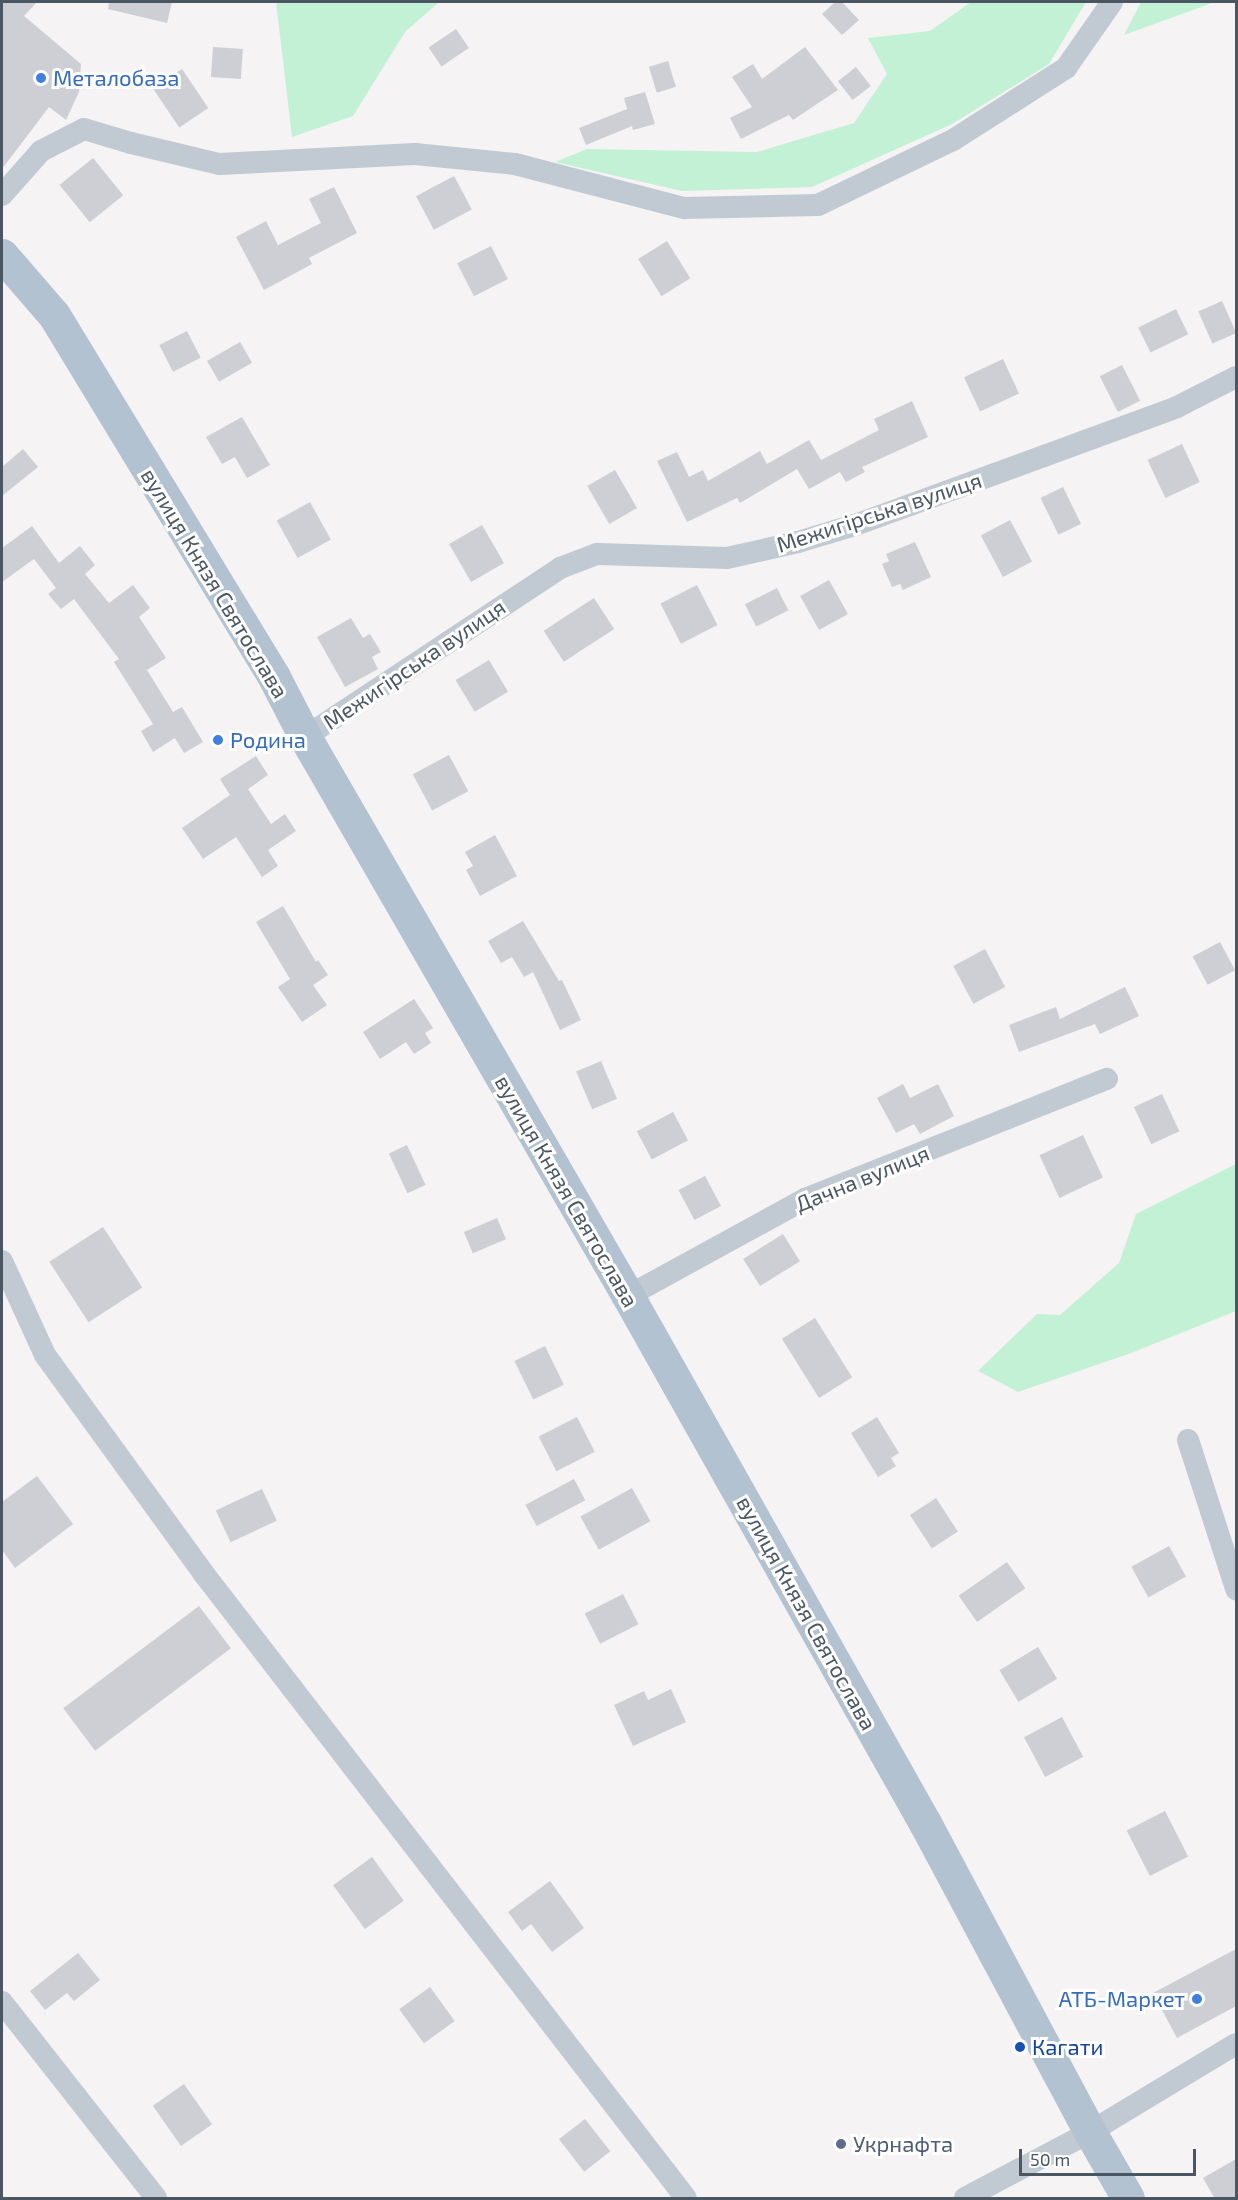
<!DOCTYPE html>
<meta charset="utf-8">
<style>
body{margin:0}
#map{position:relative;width:1238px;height:2200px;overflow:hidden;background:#f5f3f3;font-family:"Exo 2",sans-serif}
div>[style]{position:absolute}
.green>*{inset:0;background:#c3f1d5}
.building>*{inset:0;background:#cdcfd5;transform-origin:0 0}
.street>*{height:22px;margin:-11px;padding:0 11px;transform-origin:11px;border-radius:11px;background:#c1cad2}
.primary>*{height:33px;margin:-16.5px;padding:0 16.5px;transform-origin:16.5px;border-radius:16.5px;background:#b3c2d1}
.dots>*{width:16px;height:16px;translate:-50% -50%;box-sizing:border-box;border:3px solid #fff;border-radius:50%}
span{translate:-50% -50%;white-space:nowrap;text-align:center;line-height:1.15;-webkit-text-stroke:6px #fff;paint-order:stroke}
.shop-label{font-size:22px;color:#366cbe}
.left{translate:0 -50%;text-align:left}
.right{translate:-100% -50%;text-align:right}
.street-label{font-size:22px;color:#4a5661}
.transit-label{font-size:22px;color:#164399}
.service-label{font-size:22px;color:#4e5e75}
.frame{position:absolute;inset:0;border:3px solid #4a5661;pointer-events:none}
.scale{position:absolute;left:1019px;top:2149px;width:177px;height:27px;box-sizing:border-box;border:3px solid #4a5661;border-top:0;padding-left:8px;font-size:18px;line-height:21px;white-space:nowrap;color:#4a5661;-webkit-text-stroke:4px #fff;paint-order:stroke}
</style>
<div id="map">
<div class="green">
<div style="clip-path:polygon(276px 2px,439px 2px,405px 32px,353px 116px,292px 137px)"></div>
<div style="clip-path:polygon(971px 2px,1086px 2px,1049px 64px,952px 124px,812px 187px,682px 191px,555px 162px,587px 149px,757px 152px,854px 123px,887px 74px,868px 38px,930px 31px)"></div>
<div style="clip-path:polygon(1141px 2px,1215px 2px,1124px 35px)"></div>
<div style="clip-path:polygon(1236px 1164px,1236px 1311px,1131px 1353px,1018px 1392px,978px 1371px,1037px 1314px,1060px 1315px,1119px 1263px,1136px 1214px)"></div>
</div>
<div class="building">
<div style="clip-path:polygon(2px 2px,37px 2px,24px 16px,81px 64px,79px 92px,66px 120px,49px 107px,2px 169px)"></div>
<div style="clip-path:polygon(109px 2px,172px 2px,167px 23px,108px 9px)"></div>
<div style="clip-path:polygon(835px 2px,842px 2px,859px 20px,842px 35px,822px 14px)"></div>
<div style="left:456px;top:29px;width:23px;height:33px;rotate:56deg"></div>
<div style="left:213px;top:47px;width:30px;height:30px;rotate:4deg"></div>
<div style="clip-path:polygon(805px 47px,838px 90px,793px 120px,789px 115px,741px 139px,730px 118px,752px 107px,732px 77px,753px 64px,762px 79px)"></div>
<div style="left:668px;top:61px;width:27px;height:20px;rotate:73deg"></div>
<div style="left:856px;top:67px;width:24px;height:23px;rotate:52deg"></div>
<div style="left:182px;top:69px;width:47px;height:35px;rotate:56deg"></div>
<div style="clip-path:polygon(645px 92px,655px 124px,633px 130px,632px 126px,586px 145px,579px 128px,627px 109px,624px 98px)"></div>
<div style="left:93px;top:158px;width:48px;height:43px;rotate:51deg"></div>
<div style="left:454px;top:176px;width:38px;height:43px;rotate:62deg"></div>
<div style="clip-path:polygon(334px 187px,357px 233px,309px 258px,312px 264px,264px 290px,236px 237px,266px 221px,278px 245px,321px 223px,309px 199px)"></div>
<div style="left:667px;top:241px;width:44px;height:34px;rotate:58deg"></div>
<div style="left:491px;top:246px;width:37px;height:38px;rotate:63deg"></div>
<div style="left:1222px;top:301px;width:35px;height:26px;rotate:66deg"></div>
<div style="left:1176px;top:309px;width:28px;height:42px;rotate:64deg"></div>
<div style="left:187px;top:331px;width:30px;height:31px;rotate:63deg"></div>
<div style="left:240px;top:342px;width:24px;height:38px;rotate:60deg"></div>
<div style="left:1003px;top:359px;width:38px;height:43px;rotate:65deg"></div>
<div style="left:1122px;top:365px;width:40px;height:25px;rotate:63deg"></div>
<div style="clip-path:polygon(912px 401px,928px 437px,862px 467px,865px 472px,846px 482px,840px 472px,809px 489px,797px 469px,740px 503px,737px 498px,687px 522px,657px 461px,677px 452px,689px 477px,703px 470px,708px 481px,760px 451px,767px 464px,809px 440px,821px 460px,879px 430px,874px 419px)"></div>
<div style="clip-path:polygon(242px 417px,270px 465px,247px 478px,235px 457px,222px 464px,206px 437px)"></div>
<div style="left:1182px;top:444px;width:42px;height:38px;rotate:65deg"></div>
<div style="clip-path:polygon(23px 449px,38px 467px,2px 496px,2px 467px)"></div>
<div style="left:615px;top:470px;width:44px;height:32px;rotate:60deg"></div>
<div style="left:1063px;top:487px;width:41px;height:25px;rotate:64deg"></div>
<div style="left:310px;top:502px;width:43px;height:38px;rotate:61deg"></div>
<div style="left:1010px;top:520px;width:47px;height:33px;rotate:62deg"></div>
<div style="left:482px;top:525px;width:44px;height:38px;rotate:60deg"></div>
<div style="clip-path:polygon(32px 526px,59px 563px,80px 546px,95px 565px,85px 574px,109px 603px,133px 585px,150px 608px,139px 617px,166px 658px,147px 670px,173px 712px,182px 707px,203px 742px,184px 753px,175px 738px,153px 752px,141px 731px,153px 724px,114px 662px,119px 659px,74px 599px,61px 609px,48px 594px,56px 588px,34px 559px,2px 582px,2px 548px)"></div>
<div style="clip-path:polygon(915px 542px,931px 577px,903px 590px,900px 584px,892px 587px,882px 564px,889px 561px,886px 554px)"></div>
<div style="left:829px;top:580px;width:39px;height:33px;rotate:61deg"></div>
<div style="left:697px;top:585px;width:45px;height:41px;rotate:63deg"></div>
<div style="left:777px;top:588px;width:25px;height:36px;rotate:63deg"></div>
<div style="left:594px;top:598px;width:37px;height:60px;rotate:57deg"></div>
<div style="clip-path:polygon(351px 618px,363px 638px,370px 634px,381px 652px,372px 657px,378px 669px,345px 687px,317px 637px)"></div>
<div style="left:489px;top:660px;width:37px;height:39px;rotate:59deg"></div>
<div style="left:449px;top:755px;width:41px;height:41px;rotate:62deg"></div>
<div style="clip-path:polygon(256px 756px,268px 775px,248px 789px,271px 824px,285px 814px,296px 831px,268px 850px,278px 866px,262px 877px,236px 837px,203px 859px,182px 828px,230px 795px,220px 779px)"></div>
<div style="clip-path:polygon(495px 835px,517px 876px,480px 896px,466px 870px,473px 866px,465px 852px)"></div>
<div style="clip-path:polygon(283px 906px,316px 962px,318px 960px,328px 975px,313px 985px,327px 1005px,302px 1022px,278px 987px,290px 979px,256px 922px)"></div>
<div style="clip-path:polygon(523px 921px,559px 981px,562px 980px,581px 1020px,560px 1030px,533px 972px,524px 977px,512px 957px,501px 963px,488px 941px)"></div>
<div style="left:1220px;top:942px;width:32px;height:31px;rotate:62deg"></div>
<div style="left:985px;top:949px;width:43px;height:36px;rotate:62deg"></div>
<div style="clip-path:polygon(1125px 987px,1139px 1016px,1100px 1034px,1095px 1024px,1019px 1052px,1009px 1025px,1056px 1007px,1060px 1019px)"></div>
<div style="clip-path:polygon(414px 999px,433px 1028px,425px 1033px,431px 1043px,414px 1054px,406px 1042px,380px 1059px,363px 1032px)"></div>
<div style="left:601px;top:1061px;width:41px;height:27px;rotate:67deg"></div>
<div style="clip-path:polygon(903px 1084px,910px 1098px,938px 1084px,954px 1116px,920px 1134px,914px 1124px,896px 1133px,877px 1098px)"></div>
<div style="left:1162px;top:1094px;width:41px;height:31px;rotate:65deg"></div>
<div style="left:673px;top:1112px;width:32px;height:41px;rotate:62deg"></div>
<div style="left:1083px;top:1135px;width:47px;height:48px;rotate:65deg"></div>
<div style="left:407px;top:1145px;width:44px;height:20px;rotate:65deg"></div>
<div style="left:705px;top:1176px;width:34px;height:30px;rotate:62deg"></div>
<div style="left:497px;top:1218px;width:23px;height:36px;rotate:67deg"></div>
<div style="left:103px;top:1227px;width:72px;height:64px;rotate:57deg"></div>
<div style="left:783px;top:1234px;width:32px;height:47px;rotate:58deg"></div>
<div style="left:815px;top:1318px;width:70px;height:39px;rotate:58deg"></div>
<div style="left:545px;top:1346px;width:43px;height:34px;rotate:64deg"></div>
<div style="left:577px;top:1417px;width:39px;height:43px;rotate:63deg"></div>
<div style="clip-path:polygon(877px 1417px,899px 1453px,891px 1458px,896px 1466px,878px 1477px,851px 1433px)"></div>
<div style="clip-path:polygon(37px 1476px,73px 1524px,15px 1568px,2px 1550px,2px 1502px)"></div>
<div style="left:574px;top:1479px;width:24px;height:55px;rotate:62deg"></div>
<div style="left:632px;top:1488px;width:38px;height:59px;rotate:61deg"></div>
<div style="left:262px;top:1489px;width:35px;height:51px;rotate:65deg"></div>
<div style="left:936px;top:1498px;width:40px;height:31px;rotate:57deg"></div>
<div style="left:1169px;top:1546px;width:35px;height:43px;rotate:61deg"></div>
<div style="left:1007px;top:1562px;width:32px;height:59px;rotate:55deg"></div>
<div style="left:623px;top:1594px;width:34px;height:43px;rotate:63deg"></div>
<div style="left:199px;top:1606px;width:53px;height:170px;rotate:53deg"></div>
<div style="left:1038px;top:1647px;width:37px;height:45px;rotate:59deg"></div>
<div style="clip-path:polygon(671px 1689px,686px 1722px,633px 1746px,614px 1705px,644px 1691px,648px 1700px)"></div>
<div style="left:1062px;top:1717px;width:45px;height:43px;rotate:62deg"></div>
<div style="left:1165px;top:1811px;width:51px;height:43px;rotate:63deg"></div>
<div style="left:372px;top:1857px;width:54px;height:48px;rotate:54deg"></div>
<div style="clip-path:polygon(550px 1881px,584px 1928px,552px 1952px,531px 1924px,522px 1931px,508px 1912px)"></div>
<div style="clip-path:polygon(1236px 1949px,1236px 2006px,1177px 2038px,1153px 1993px)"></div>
<div style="clip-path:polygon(78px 1953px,100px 1980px,74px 2001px,67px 1993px,45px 2010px,30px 1991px)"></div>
<div style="left:430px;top:1987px;width:42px;height:38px;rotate:54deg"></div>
<div style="left:184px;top:2084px;width:49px;height:38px;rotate:55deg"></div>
<div style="left:585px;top:2119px;width:41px;height:33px;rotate:52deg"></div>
<div style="clip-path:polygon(1236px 2159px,1236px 2199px,1215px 2199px,1203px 2178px)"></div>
</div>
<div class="street">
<div style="left:2px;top:195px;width:59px;rotate:-48.4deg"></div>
<div style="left:41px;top:151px;width:48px;rotate:-27.1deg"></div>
<div style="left:84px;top:129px;width:49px;rotate:16.6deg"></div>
<div style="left:131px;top:143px;width:90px;rotate:13.4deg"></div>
<div style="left:219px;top:164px;width:196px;rotate:-2.9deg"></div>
<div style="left:415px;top:154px;width:100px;rotate:5.7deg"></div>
<div style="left:515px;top:164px;width:175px;rotate:14.6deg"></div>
<div style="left:684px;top:208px;width:134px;rotate:-1.3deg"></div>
<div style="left:818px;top:205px;width:150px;rotate:-25.7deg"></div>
<div style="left:953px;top:140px;width:134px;rotate:-32.5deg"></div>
<div style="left:1066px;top:68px;width:80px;rotate:-55.1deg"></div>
<div style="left:305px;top:737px;width:306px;rotate:-33.5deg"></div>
<div style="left:560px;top:568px;width:40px;rotate:-21deg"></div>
<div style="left:597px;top:554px;width:130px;rotate:1.8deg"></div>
<div style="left:727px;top:558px;width:73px;rotate:-12.7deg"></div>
<div style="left:798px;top:542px;width:63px;rotate:-16.7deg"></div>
<div style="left:858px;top:524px;width:340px;rotate:-20.1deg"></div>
<div style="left:1177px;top:407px;width:66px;rotate:-27deg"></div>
<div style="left:2px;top:1261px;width:103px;rotate:65.4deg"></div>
<div style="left:45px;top:1355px;width:271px;rotate:54deg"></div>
<div style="left:204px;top:1574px;width:788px;rotate:52.32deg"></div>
<div style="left:628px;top:1296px;width:202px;rotate:-28.7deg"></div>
<div style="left:805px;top:1199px;width:325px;rotate:-21.7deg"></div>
<div style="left:1188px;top:1440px;width:157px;rotate:72.1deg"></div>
<div style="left:2px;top:2002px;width:249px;rotate:51.8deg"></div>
<div style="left:965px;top:2198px;width:141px;rotate:-27.8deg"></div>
<div style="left:1090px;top:2132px;width:170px;rotate:-31.1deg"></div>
</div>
<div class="primary">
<div style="left:2px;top:255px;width:79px;rotate:49.1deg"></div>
<div style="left:54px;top:315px;width:424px;rotate:58.7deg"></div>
<div style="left:274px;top:677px;width:68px;rotate:62.7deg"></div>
<div style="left:305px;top:737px;width:646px;rotate:59.98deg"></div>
<div style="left:628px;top:1296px;width:605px;rotate:60.6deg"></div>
<div style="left:925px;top:1823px;width:350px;rotate:61.9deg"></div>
<div style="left:1090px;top:2132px;width:76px;rotate:60.1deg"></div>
</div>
<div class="dots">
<div style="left:41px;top:78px;background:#3f7fe0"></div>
<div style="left:218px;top:740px;background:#3f7fe0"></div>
<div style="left:1197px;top:1999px;background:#3f7fe0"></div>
<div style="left:1020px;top:2047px;background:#1a4fb4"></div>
<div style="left:841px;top:2144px;background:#5c6f8a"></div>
</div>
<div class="shop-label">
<span class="left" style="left:53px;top:78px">Металобаза</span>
<span class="left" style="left:230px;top:740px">Родина</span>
<span class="right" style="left:1185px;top:1999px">АТБ-Маркет</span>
</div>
<div class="street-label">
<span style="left:879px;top:512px;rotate:-18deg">Межигірська вулиця</span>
<span style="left:215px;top:583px;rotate:59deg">вулиця Князя Святослава</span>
<span style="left:414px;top:664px;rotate:-34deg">Межигірська вулиця</span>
<span style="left:862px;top:1178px;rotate:-22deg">Дачна вулиця</span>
<span style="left:567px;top:1191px;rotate:60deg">вулиця Князя Святослава</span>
<span style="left:807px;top:1613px;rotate:61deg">вулиця Князя Святослава</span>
</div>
<div class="transit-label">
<span class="left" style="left:1032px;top:2047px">Кагати</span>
</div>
<div class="service-label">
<span class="left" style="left:853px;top:2144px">Укрнафта</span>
</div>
<div class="frame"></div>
<div class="scale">50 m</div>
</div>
